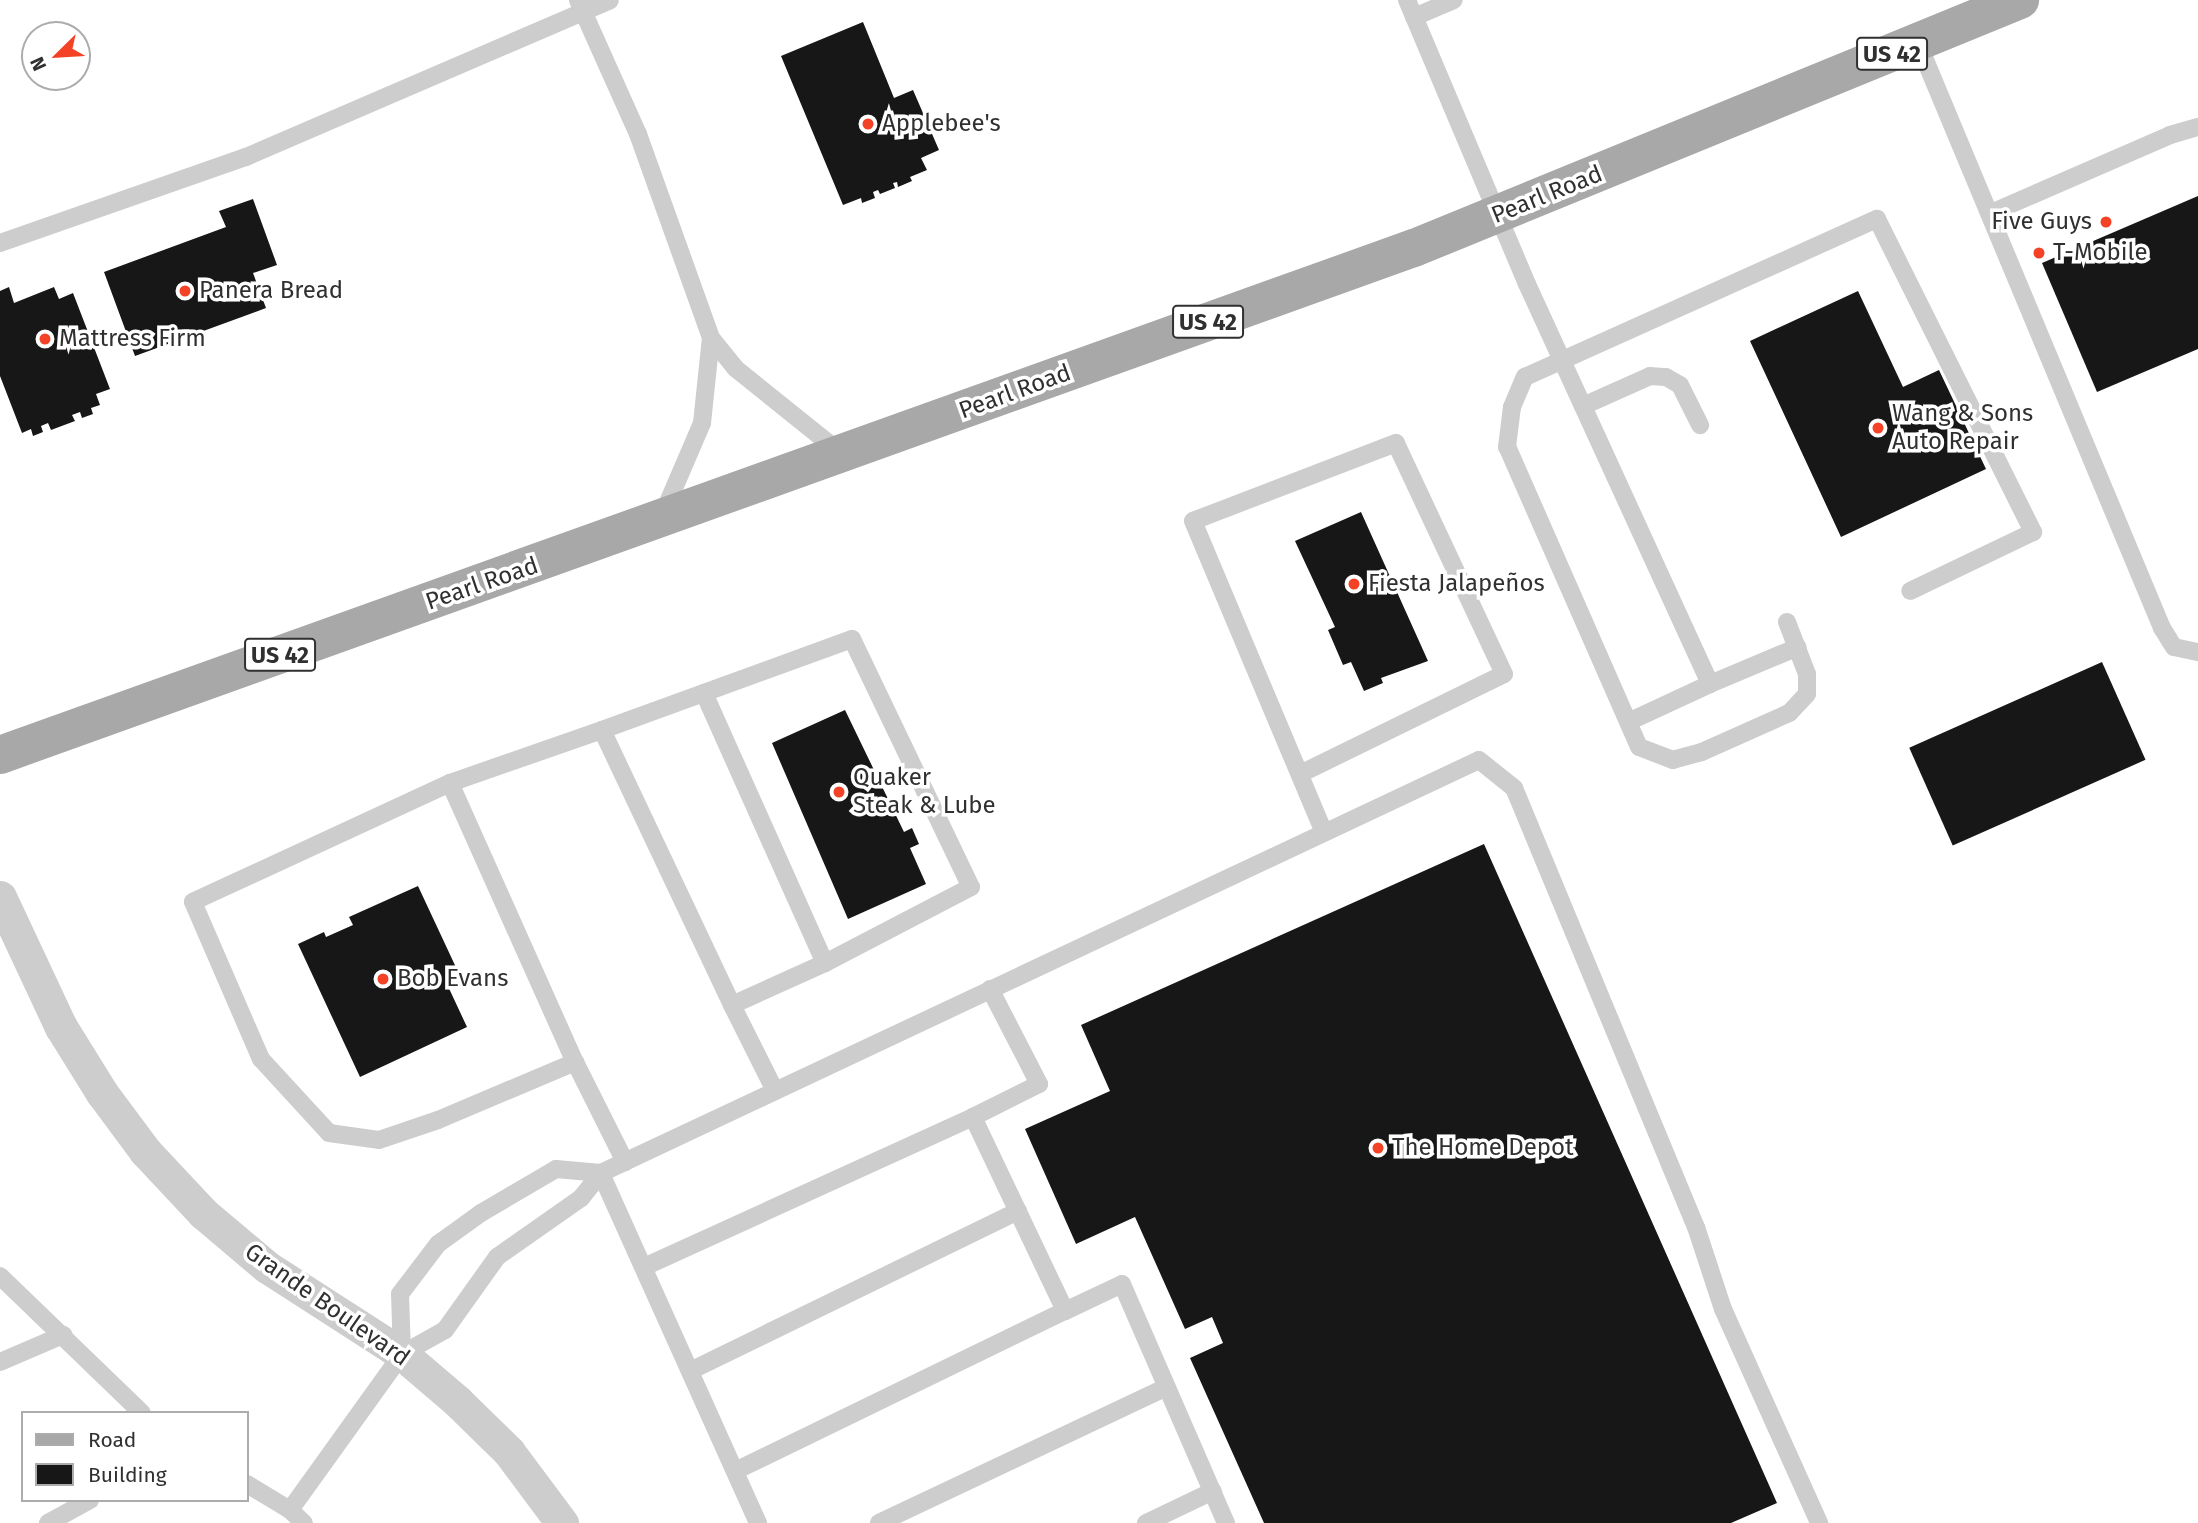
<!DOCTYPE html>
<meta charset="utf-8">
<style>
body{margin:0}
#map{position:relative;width:2198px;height:1523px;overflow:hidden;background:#fff;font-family:"Fira Sans",sans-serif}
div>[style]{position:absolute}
.building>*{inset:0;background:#171717;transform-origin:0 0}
.lane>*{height:18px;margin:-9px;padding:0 9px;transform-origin:9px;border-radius:9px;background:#cdcdcd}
.street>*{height:33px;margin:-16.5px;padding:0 16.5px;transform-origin:16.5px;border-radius:16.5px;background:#cdcdcd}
.primary>*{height:38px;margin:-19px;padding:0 19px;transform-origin:19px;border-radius:19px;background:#a8a8a8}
.dots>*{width:19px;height:19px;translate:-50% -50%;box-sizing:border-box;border:4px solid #fff;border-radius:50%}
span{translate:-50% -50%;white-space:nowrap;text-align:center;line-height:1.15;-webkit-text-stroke:7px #fff;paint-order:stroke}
.shield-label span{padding:2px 5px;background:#fff;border:2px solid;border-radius:5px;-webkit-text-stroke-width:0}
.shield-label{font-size:23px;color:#303030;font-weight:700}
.poi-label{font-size:24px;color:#303030}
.left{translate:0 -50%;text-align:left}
.right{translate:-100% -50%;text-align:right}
.street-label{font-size:24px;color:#303030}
.legend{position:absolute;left:21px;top:1411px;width:228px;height:91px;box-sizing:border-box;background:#fff;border:2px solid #acacac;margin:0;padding:9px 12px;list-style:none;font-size:21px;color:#303030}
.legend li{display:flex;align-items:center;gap:14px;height:35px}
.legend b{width:35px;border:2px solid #acacac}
.north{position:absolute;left:21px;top:21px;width:70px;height:70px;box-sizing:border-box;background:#fff;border:2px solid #acacac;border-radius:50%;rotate:246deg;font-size:19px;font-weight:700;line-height:28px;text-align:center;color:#303030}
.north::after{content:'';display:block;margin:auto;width:24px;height:32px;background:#f34226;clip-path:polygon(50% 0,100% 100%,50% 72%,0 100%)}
</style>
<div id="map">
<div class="building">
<div style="clip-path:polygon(863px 22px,894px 98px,913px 90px,939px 150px,921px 158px,927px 170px,910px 177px,912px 181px,898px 187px,897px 182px,893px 183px,895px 188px,880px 194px,878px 190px,873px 192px,875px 198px,862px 203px,861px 198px,843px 205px,781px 56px)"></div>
<div style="clip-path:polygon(2198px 196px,2198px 349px,2097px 392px,2042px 263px)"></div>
<div style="clip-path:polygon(253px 199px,277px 265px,253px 273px,266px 308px,135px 356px,104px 272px,226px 227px,219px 211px)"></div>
<div style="clip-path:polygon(9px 287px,14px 303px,54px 287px,59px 299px,73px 293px,110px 389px,96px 394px,100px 405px,91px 408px,93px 414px,82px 418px,80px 412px,72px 415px,75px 421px,51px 430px,48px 423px,41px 426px,43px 432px,33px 436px,31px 429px,22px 433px,0 376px,0 291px)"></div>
<div style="clip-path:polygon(1858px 291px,1903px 387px,1939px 370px,1986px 469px,1841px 537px,1750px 341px)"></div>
<div style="clip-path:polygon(1361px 512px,1428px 661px,1381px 678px,1383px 683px,1364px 691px,1351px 662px,1343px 665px,1328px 630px,1335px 627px,1295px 541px)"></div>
<div style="left:2102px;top:662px;width:107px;height:211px;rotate:66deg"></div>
<div style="clip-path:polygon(845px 710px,904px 832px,912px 828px,919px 844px,910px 848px,926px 884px,848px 919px,772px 743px)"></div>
<div style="clip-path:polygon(1484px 844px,1777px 1503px,1731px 1523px,1264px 1523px,1190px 1358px,1223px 1343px,1212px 1317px,1185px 1329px,1135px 1217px,1076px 1244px,1025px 1129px,1110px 1091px,1081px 1025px)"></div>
<div style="clip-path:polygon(418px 886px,460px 976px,446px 982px,467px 1027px,360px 1077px,298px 944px,324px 932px,326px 937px,353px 925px,349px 917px)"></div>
</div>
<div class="lane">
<div style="left:578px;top:0;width:147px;rotate:65.9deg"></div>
<div style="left:638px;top:134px;width:217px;rotate:70.3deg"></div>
<div style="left:711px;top:338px;width:38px;rotate:51deg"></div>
<div style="left:735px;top:368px;width:137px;rotate:38.8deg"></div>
<div style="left:1407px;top:0;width:308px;rotate:67.1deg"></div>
<div style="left:1527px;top:284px;width:440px;rotate:65.4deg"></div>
<div style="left:1710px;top:684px;width:90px;rotate:155.1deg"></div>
<div style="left:1414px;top:17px;width:43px;rotate:-23deg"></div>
<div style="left:1918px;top:43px;width:634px;rotate:67.36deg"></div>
<div style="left:2162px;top:628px;width:22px;rotate:58deg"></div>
<div style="left:2174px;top:647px;width:25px;rotate:12deg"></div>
<div style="left:1991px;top:213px;width:195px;rotate:-23.5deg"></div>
<div style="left:2170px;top:135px;width:29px;rotate:-16deg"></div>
<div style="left:0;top:243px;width:261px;rotate:-19.3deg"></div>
<div style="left:246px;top:157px;width:396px;rotate:-23.3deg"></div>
<div style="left:1583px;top:406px;width:73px;rotate:-24.1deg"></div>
<div style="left:1650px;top:376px;width:16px;rotate:4deg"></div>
<div style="left:1666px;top:377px;width:16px;rotate:30deg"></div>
<div style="left:1680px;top:385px;width:45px;rotate:63.4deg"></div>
<div style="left:663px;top:514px;width:99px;rotate:-66.8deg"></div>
<div style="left:702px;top:423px;width:85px;rotate:-84deg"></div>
<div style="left:1787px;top:622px;width:56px;rotate:69deg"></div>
<div style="left:1807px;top:674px;width:20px;rotate:90deg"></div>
<div style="left:1807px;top:694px;width:26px;rotate:133deg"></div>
<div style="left:1789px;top:713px;width:95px;rotate:155.9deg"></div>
<div style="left:1702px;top:752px;width:30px;rotate:165deg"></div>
<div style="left:1673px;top:760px;width:36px;rotate:-159deg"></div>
<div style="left:1639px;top:747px;width:328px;rotate:-113.7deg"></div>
<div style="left:1507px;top:447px;width:40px;rotate:-82.9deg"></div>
<div style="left:1512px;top:407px;width:33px;rotate:-67deg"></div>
<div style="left:1525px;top:377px;width:386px;rotate:-24.2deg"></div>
<div style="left:1877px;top:219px;width:350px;rotate:63.5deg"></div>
<div style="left:2033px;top:532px;width:136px;rotate:154.4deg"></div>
<div style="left:1710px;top:684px;width:95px;rotate:-22.8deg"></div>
<div style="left:704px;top:693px;width:296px;rotate:65.9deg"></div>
<div style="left:602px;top:730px;width:161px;rotate:160.8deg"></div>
<div style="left:450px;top:783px;width:283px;rotate:155.2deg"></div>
<div style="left:193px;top:902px;width:171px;rotate:66.6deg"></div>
<div style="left:261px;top:1059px;width:100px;rotate:47.4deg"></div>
<div style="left:329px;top:1133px;width:50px;rotate:8deg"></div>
<div style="left:379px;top:1140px;width:62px;rotate:-18.7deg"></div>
<div style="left:438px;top:1120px;width:149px;rotate:-22.9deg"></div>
<div style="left:575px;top:1062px;width:112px;rotate:63.4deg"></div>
<div style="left:1300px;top:774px;width:227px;rotate:-26.1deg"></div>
<div style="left:1504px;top:674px;width:255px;rotate:-115.1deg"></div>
<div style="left:1396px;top:443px;width:217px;rotate:159deg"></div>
<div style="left:1193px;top:521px;width:338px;rotate:67.2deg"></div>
<div style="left:450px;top:783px;width:306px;rotate:65.9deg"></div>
<div style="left:990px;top:989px;width:107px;rotate:62.7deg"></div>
<div style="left:1039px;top:1084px;width:74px;rotate:153.4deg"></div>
<div style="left:973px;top:1117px;width:215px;rotate:64.6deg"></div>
<div style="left:1065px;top:1311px;width:63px;rotate:-25.3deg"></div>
<div style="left:1122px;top:1284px;width:261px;rotate:66.5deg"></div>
<div style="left:732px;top:1005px;width:304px;rotate:-115.3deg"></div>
<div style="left:602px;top:730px;width:266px;rotate:-20deg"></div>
<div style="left:852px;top:639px;width:275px;rotate:64.4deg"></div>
<div style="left:971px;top:887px;width:165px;rotate:152.5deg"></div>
<div style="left:825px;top:963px;width:102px;rotate:155.7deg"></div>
<div style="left:732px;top:1005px;width:96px;rotate:63.4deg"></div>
<div style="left:644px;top:1267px;width:362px;rotate:-24.5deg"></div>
<div style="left:0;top:1276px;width:197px;rotate:44deg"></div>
<div style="left:402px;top:1354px;width:60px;rotate:-91.9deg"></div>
<div style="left:400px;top:1294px;width:63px;rotate:-52.8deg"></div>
<div style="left:438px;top:1244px;width:53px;rotate:-35.8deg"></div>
<div style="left:481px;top:1213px;width:87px;rotate:-30.4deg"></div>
<div style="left:556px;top:1169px;width:45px;rotate:5.1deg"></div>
<div style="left:0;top:1362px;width:69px;rotate:-23.2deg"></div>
<div style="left:690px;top:1371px;width:365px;rotate:-26deg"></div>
<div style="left:735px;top:1471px;width:367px;rotate:-25.9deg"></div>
<div style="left:247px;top:1484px;width:50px;rotate:31.2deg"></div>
<div style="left:290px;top:1510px;width:19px;rotate:43deg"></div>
<div style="left:290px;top:1510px;width:192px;rotate:-54.3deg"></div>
<div style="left:402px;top:1354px;width:49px;rotate:-29.2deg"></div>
<div style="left:445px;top:1330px;width:90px;rotate:-54.5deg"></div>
<div style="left:497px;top:1257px;width:103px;rotate:-35.1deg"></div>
<div style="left:581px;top:1198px;width:32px;rotate:-51deg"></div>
<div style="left:48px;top:1523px;width:48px;rotate:-28.7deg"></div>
<div style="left:758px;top:1523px;width:384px;rotate:-114.2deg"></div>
<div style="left:601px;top:1173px;width:970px;rotate:-25.19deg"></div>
<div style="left:1479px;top:760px;width:45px;rotate:38.7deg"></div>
<div style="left:1514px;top:788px;width:475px;rotate:67.5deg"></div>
<div style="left:1696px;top:1227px;width:86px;rotate:71.8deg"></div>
<div style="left:1723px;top:1309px;width:235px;rotate:65.8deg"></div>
<div style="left:879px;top:1523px;width:318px;rotate:-25.3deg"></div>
<div style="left:1146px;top:1523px;width:74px;rotate:-25.5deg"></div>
</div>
<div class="street">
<div style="left:0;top:897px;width:144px;rotate:64.9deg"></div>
<div style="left:61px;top:1027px;width:78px;rotate:58.2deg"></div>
<div style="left:102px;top:1093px;width:72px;rotate:53.4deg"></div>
<div style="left:145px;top:1151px;width:85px;rotate:46.9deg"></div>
<div style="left:203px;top:1213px;width:84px;rotate:40.2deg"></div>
<div style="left:267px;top:1267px;width:161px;rotate:32.8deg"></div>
<div style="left:402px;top:1354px;width:72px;rotate:40.5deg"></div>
<div style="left:457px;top:1401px;width:73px;rotate:44.4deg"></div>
<div style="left:509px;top:1452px;width:89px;rotate:53.3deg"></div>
</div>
<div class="primary">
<div style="left:0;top:755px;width:1502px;rotate:-19.73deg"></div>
<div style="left:1414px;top:248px;width:655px;rotate:-22.26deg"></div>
</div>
<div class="dots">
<div style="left:868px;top:124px;background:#f34226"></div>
<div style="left:2106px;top:222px;background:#f34226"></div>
<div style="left:2039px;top:253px;background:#f34226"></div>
<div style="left:185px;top:291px;background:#f34226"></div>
<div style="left:45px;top:339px;background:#f34226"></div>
<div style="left:1878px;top:428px;background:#f34226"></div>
<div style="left:1354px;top:584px;background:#f34226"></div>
<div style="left:839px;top:792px;background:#f34226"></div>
<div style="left:383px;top:979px;background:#f34226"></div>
<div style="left:1378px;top:1148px;background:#f34226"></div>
</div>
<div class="shield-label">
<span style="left:1892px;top:54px">US 42</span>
<span style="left:1208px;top:322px">US 42</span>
<span style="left:280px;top:655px">US 42</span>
</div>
<div class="poi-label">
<span class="left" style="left:882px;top:124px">Applebee's</span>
<span class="right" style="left:2092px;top:222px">Five Guys</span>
<span class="left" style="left:2053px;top:253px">T-Mobile</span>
<span class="left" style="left:199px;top:291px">Panera Bread</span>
<span class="left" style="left:59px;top:339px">Mattress Firm</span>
<span class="left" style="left:1892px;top:428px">Wang &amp; Sons<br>Auto Repair</span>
<span class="left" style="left:1368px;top:584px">Fiesta Jalapeños</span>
<span class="left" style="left:853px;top:792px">Quaker<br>Steak &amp; Lube</span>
<span class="left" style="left:397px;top:979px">Bob Evans</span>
<span class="left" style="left:1392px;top:1148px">The Home Depot</span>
</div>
<div class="street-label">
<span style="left:1547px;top:195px;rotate:-22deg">Pearl Road</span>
<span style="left:1015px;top:392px;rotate:-20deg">Pearl Road</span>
<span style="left:482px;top:584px;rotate:-19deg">Pearl Road</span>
<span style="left:327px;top:1305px;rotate:35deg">Grande Boulevard</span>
</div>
<ul class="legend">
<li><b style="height:9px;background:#a8a8a8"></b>Road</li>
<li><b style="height:19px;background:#171717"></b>Building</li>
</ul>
<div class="north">N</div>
</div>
